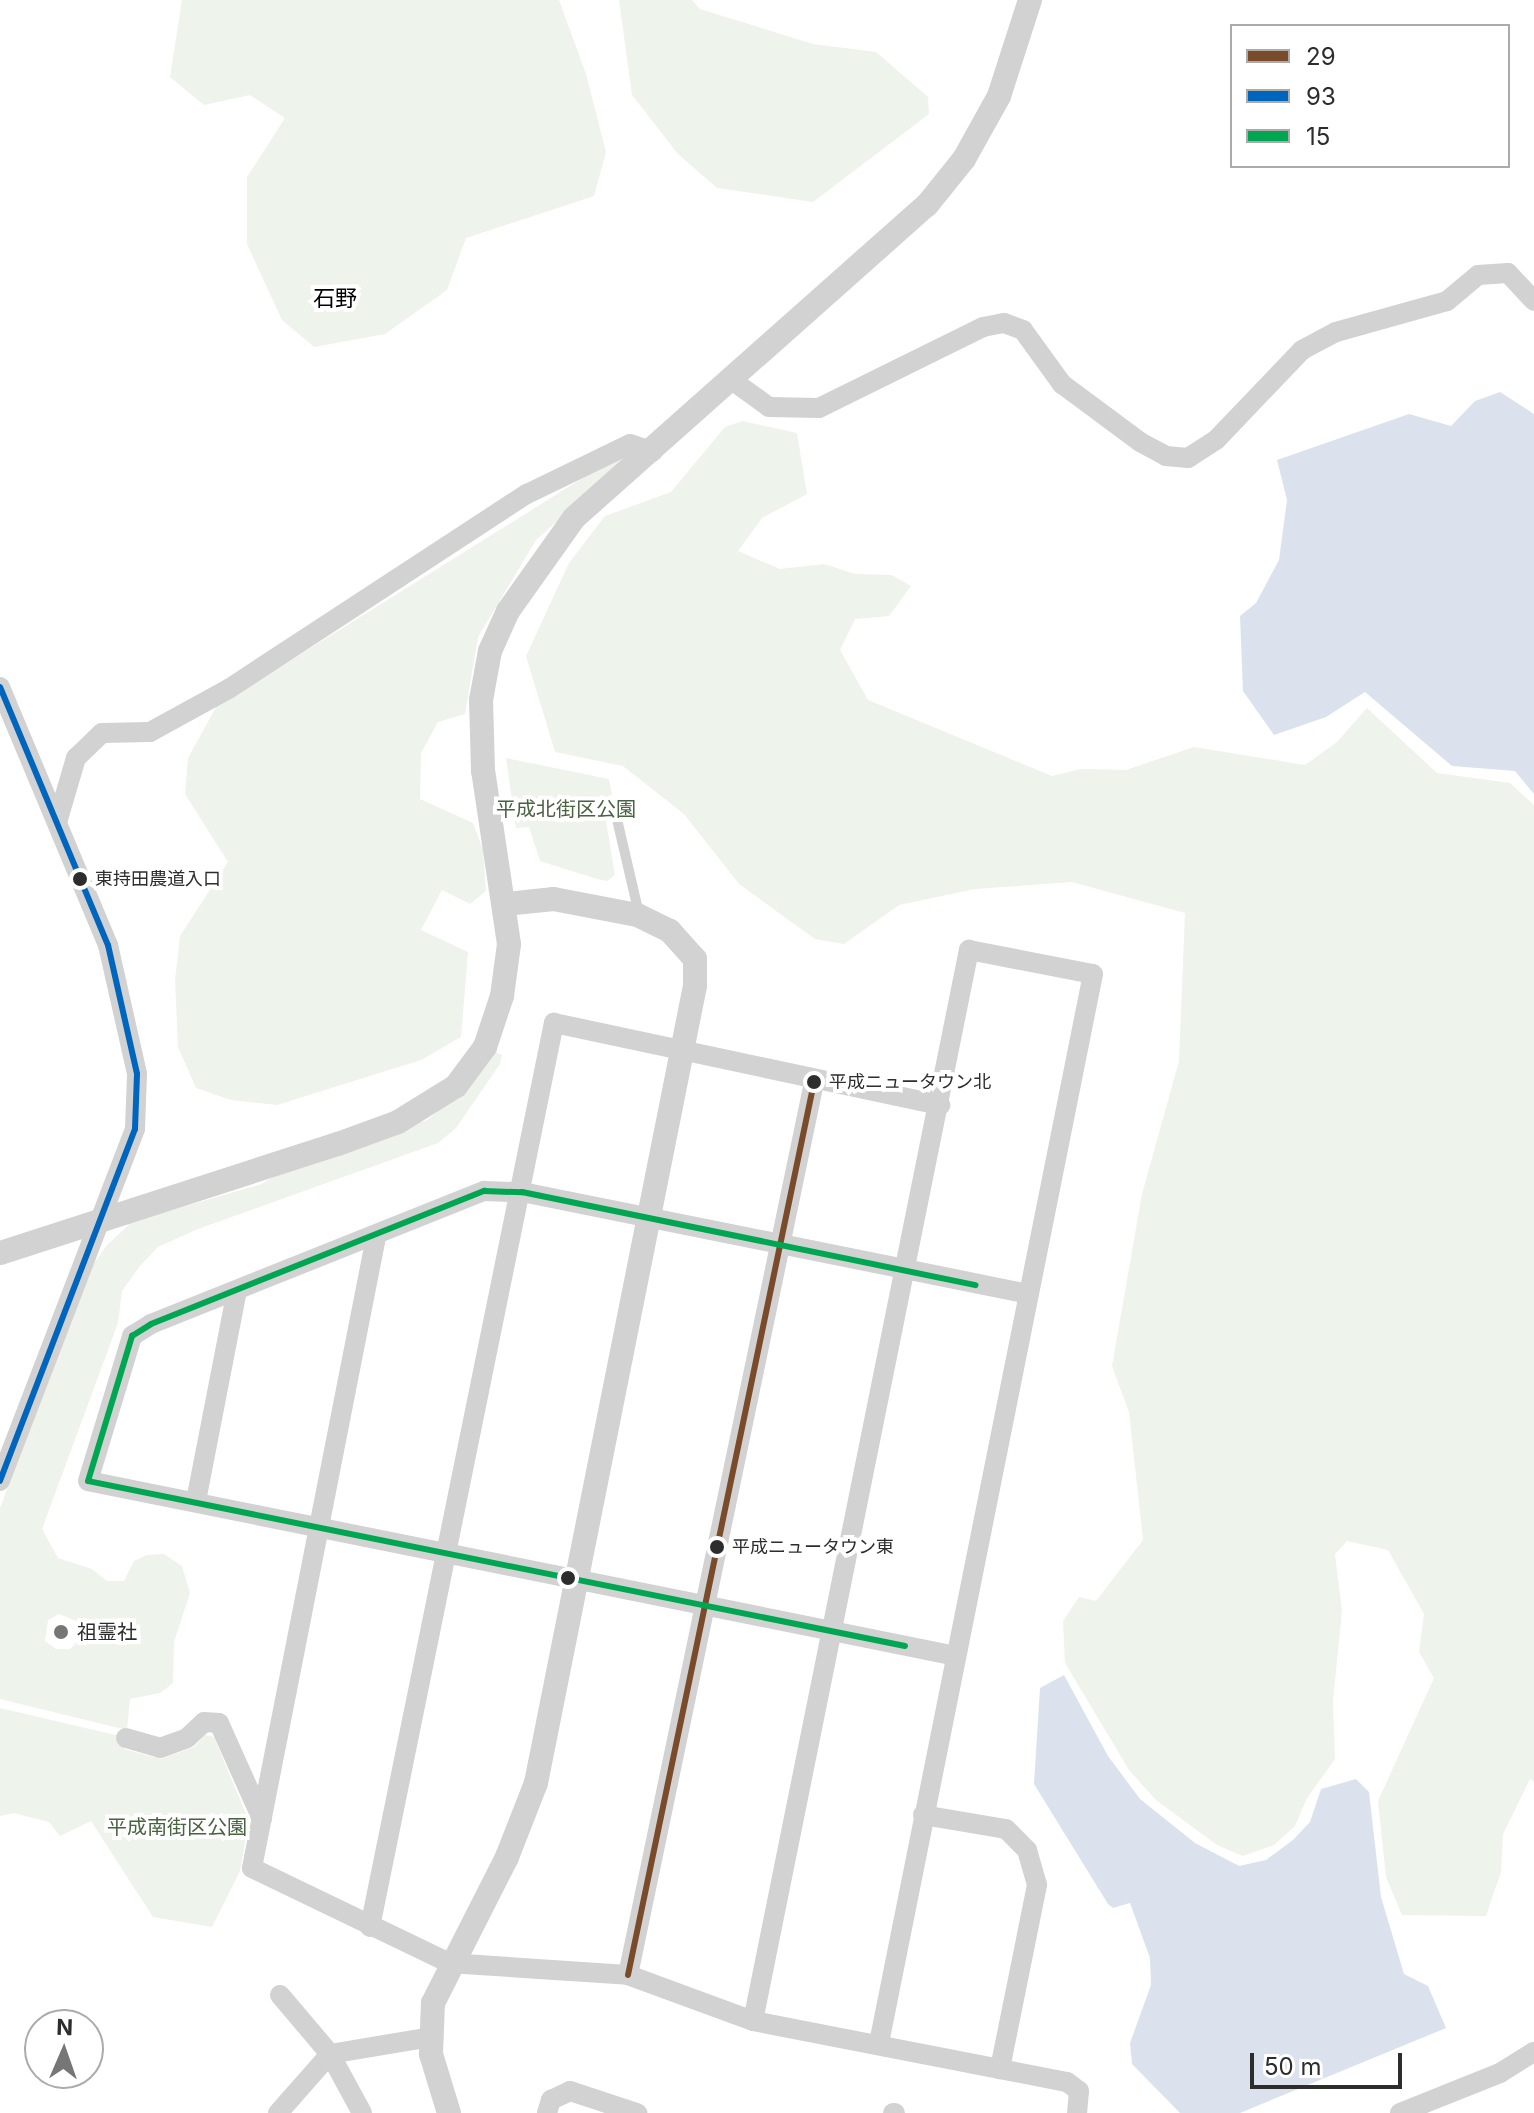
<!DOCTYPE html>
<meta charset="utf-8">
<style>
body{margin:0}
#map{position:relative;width:1534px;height:2113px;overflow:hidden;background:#fff;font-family:Inter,"Noto Sans JP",sans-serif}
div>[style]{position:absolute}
.green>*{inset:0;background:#eef3ec}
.water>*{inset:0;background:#dbe2ee}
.service>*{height:10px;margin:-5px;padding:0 5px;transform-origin:5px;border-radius:5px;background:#d2d2d2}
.minor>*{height:20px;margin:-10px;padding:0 10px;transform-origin:10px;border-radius:10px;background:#d2d2d2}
.tertiary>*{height:24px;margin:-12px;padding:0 12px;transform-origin:12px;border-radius:12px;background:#d2d2d2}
.bus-1>*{height:6px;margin:-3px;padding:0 3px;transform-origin:3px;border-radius:3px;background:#7a4b2a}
.bus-2>*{height:6px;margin:-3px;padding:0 3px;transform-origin:3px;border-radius:3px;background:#0065bd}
.bus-3>*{height:6px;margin:-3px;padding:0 3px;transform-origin:3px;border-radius:3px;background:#00a651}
.dots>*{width:22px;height:22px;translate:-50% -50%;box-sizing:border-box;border:4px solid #fff;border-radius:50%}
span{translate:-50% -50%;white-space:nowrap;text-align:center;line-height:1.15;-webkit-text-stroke:8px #fff;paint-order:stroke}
.bus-label{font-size:18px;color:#2d2d2d}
.left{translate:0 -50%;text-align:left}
.park-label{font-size:20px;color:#486340}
.poi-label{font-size:20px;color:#2d2d2d}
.neighbourhood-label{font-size:22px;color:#000}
.legend{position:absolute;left:1230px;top:24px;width:280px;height:144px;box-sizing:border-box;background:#fff;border:2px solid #ababab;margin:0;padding:10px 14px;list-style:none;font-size:24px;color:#2d2d2d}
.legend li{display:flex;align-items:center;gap:16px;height:40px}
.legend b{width:40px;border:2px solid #ababab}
.north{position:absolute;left:24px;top:2009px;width:80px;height:80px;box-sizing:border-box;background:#fff;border:2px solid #ababab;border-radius:50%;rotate:2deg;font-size:22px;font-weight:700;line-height:32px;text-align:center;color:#2d2d2d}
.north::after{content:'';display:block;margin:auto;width:28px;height:36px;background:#767676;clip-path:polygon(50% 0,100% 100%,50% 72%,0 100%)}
.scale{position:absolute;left:1250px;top:2053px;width:152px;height:36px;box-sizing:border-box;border:4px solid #2d2d2d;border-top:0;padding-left:10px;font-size:24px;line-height:28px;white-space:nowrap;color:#2d2d2d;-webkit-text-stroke:6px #fff;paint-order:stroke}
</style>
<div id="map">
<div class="green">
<div style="clip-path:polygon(182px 0,559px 0,586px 74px,606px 152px,594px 196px,466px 238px,447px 290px,385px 334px,314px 347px,282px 320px,247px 244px,247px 177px,285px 118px,250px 95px,204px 105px,170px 77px)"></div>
<div style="clip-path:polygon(619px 0,692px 0,700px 9px,813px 44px,876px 52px,928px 97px,929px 114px,813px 202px,717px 188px,678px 154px,632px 95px)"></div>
<div style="clip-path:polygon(742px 421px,797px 433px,807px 494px,762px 518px,738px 551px,780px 569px,824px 564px,855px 574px,892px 575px,911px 586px,889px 616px,855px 619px,840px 650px,868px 700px,1052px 776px,1081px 769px,1126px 770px,1194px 747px,1305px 765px,1337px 742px,1367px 708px,1437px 773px,1510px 783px,1534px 805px,1534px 1782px,1530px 1779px,1503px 1834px,1501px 1872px,1486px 1916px,1402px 1915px,1386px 1877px,1378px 1801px,1434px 1678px,1419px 1652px,1424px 1614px,1388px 1550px,1347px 1541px,1335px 1554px,1342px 1611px,1333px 1701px,1335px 1759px,1307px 1798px,1295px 1826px,1274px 1845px,1243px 1856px,1217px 1845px,1156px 1800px,1129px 1770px,1065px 1663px,1063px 1621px,1079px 1597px,1096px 1601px,1143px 1540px,1129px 1412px,1112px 1366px,1142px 1194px,1179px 1061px,1185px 913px,1072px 882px,975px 889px,899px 905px,844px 944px,815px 939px,739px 884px,684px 814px,623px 766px,555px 752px,526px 656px,569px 563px,605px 516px,671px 492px,725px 427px)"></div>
<div style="clip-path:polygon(618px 456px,624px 462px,536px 540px,478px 637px,465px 714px,438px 722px,421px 753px,420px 799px,473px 823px,483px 850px,486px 891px,470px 904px,442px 890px,421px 930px,468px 952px,461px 1037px,421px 1060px,277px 1105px,231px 1100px,196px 1088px,178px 1047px,175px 980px,180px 936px,228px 862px,185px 794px,188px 758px,216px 707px)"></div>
<div style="clip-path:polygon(506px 758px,609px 779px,616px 815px,606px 815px,606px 821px,615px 875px,607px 881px,597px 879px,540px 861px,529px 827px,516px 828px)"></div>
<div style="clip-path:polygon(evenodd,496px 1052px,502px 1055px,500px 1064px,456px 1128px,438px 1143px,198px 1229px,158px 1247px,140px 1266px,122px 1291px,118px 1323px,42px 1529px,58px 1558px,92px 1569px,107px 1581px,124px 1581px,134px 1561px,147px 1555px,164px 1554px,182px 1566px,190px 1593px,174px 1642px,173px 1683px,160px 1693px,130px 1699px,127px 1730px,0 1699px,0 1508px,92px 1266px,107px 1245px,133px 1221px,262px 1184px,283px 1170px,427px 1120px,463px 1091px,496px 1052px,59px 1614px,79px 1622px,77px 1642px,70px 1649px,56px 1649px,45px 1641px,48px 1620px,59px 1614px)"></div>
<div style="clip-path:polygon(0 1708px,124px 1737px,124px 1749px,161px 1759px,194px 1747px,205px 1735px,214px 1737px,249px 1821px,240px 1871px,212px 1927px,153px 1917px,91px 1821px,60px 1836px,49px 1822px,14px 1813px,0 1816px)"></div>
</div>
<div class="water">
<div style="clip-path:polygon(1500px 392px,1534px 414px,1534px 794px,1515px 771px,1452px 766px,1365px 692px,1326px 717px,1274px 735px,1243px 691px,1240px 616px,1256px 603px,1279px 560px,1287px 500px,1277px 460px,1409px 414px,1451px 426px,1475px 401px)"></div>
<div style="clip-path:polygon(1064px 1675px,1108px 1756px,1140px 1799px,1195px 1843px,1239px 1866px,1266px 1860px,1293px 1840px,1310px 1822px,1321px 1789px,1356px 1779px,1369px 1792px,1381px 1897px,1404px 1974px,1428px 1986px,1446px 2028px,1240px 2113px,1180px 2113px,1132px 2064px,1130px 2043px,1151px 1985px,1150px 1958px,1130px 1903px,1113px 1908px,1108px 1904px,1034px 1784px,1040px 1688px)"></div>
</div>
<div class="service">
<div style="left:616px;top:815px;width:102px;rotate:76.9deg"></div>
</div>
<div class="minor">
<div style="left:733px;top:381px;width:44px;rotate:35.8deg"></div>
<div style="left:769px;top:407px;width:50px;rotate:1.1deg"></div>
<div style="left:819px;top:408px;width:183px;rotate:-26.3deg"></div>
<div style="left:983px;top:327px;width:21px;rotate:-11deg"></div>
<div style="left:1004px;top:323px;width:20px;rotate:20deg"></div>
<div style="left:1023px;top:330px;width:67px;rotate:54.2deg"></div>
<div style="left:1062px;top:384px;width:97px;rotate:36.6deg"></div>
<div style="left:1140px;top:442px;width:30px;rotate:28deg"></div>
<div style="left:1166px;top:456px;width:22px;rotate:5deg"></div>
<div style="left:1188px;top:458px;width:33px;rotate:-33deg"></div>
<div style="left:1216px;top:440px;width:124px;rotate:-46.3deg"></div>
<div style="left:1302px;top:350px;width:38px;rotate:-28deg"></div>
<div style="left:1336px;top:332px;width:115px;rotate:-15.6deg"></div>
<div style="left:1447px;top:301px;width:40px;rotate:-40deg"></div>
<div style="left:1478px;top:275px;width:30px;rotate:-4deg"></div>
<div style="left:1508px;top:273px;width:38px;rotate:47deg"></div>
<div style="left:0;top:687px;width:280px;rotate:67.3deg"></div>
<div style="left:108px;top:945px;width:132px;rotate:77.3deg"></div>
<div style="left:137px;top:1074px;width:55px;rotate:92.1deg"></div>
<div style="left:135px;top:1129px;width:377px;rotate:111deg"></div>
<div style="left:58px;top:819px;width:64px;rotate:-73.6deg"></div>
<div style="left:76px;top:758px;width:36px;rotate:-44deg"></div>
<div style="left:102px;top:733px;width:48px;rotate:-1.2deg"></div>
<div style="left:150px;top:732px;width:91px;rotate:-28.8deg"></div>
<div style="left:230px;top:688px;width:355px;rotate:-33.2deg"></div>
<div style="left:527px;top:494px;width:114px;rotate:-25.9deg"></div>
<div style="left:630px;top:444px;width:24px;rotate:19deg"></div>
<div style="left:376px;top:1237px;width:643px;rotate:101.12deg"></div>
<div style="left:252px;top:1868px;width:219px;rotate:25.7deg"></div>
<div style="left:449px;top:1963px;width:179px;rotate:3.8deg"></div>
<div style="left:628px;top:1975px;width:133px;rotate:20.2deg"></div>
<div style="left:753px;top:2021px;width:320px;rotate:11deg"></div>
<div style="left:1067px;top:2082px;width:15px;rotate:37deg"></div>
<div style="left:1079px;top:2091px;width:22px;rotate:95deg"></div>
<div style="left:196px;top:1501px;width:214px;rotate:-79deg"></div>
<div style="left:956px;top:1656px;width:885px;rotate:-168.6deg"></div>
<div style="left:88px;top:1481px;width:152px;rotate:-73.1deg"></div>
<div style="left:132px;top:1336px;width:22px;rotate:-32deg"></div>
<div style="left:151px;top:1324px;width:359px;rotate:-21.8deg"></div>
<div style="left:484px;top:1191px;width:38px;rotate:2deg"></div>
<div style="left:522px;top:1192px;width:517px;rotate:11.38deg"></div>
<div style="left:126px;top:1738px;width:35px;rotate:16deg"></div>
<div style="left:160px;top:1748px;width:29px;rotate:-20deg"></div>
<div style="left:187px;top:1738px;width:23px;rotate:-43deg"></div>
<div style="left:204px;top:1722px;width:15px;rotate:4deg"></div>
<div style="left:219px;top:1723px;width:105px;rotate:65.9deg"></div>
<div style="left:923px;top:1815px;width:84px;rotate:9.6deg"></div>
<div style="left:1006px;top:1829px;width:30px;rotate:45deg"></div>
<div style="left:1027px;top:1850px;width:36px;rotate:74deg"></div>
<div style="left:1037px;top:1885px;width:188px;rotate:101.4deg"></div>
<div style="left:370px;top:1927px;width:923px;rotate:-78.5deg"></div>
<div style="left:554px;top:1023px;width:395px;rotate:12deg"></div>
<div style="left:628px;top:1975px;width:912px;rotate:-78.23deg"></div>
<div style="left:280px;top:1995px;width:77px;rotate:49.7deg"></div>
<div style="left:330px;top:2054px;width:103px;rotate:-9.5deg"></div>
<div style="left:753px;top:2021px;width:1093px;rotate:-78.6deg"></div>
<div style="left:969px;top:950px;width:126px;rotate:11deg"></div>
<div style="left:1093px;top:974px;width:1090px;rotate:101.32deg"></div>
<div style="left:278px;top:2113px;width:79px;rotate:-48.6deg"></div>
<div style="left:330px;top:2054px;width:67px;rotate:61.5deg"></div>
<div style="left:547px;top:2113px;width:14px;rotate:-73deg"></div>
<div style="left:551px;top:2100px;width:21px;rotate:-25deg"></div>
<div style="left:570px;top:2091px;width:71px;rotate:18.2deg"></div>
<div style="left:893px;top:2113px;width:2px"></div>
<div style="left:1400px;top:2113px;width:108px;rotate:-21.8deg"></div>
<div style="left:1500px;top:2073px;width:40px;rotate:-32deg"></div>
</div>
<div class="tertiary">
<div style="left:0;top:1253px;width:355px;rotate:-17.9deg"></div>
<div style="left:338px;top:1144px;width:64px;rotate:-20.1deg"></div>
<div style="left:398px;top:1122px;width:68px;rotate:-31.8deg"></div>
<div style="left:456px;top:1086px;width:49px;rotate:-53.4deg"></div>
<div style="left:485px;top:1047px;width:54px;rotate:-71.6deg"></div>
<div style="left:502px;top:996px;width:52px;rotate:-82.3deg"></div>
<div style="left:509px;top:944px;width:175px;rotate:-98.5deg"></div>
<div style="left:483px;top:771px;width:71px;rotate:-91.6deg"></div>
<div style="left:481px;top:700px;width:50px;rotate:-79.6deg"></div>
<div style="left:490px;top:651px;width:44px;rotate:-65.8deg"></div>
<div style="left:508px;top:611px;width:114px;rotate:-54.6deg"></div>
<div style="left:574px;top:518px;width:472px;rotate:-41.6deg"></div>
<div style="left:927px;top:205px;width:59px;rotate:-51.2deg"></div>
<div style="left:964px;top:159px;width:72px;rotate:-60.9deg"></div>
<div style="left:999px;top:96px;width:101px;rotate:-72.1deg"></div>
<div style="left:449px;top:2113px;width:62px;rotate:-107deg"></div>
<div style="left:431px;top:2054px;width:51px;rotate:-87.8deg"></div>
<div style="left:433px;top:2003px;width:164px;rotate:-63.1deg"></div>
<div style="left:507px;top:1857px;width:79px;rotate:-68.6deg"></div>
<div style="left:536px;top:1783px;width:813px;rotate:-78.72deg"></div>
<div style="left:695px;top:986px;width:27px;rotate:-90deg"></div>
<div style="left:695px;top:959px;width:38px;rotate:-132deg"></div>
<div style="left:670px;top:931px;width:37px;rotate:-154deg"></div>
<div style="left:637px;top:915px;width:85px;rotate:-169.1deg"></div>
<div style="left:554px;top:899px;width:48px;rotate:174.1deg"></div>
</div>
<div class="bus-1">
<div style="left:628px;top:1975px;width:912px;rotate:-78.23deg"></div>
</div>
<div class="bus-2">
<div style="left:0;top:687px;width:280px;rotate:67.3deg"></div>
<div style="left:108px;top:945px;width:132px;rotate:77.3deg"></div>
<div style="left:137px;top:1074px;width:55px;rotate:92.1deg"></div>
<div style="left:135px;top:1129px;width:377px;rotate:111deg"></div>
</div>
<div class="bus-3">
<div style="left:905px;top:1646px;width:833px;rotate:-168.58deg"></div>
<div style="left:88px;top:1481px;width:152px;rotate:-73.1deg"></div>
<div style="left:132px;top:1336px;width:22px;rotate:-32deg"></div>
<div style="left:151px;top:1324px;width:359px;rotate:-21.8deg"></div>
<div style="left:484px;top:1191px;width:38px;rotate:2deg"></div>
<div style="left:522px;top:1192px;width:463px;rotate:11.6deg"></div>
</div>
<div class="dots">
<div style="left:80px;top:879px;background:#2d2d2d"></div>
<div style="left:814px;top:1082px;background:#2d2d2d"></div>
<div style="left:717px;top:1547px;background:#2d2d2d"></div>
<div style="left:568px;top:1578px;background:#2d2d2d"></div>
<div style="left:61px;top:1632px;background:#767676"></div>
</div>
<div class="bus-label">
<span class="left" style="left:95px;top:879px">東持田農道入口</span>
<span class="left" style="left:829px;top:1082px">平成ニュータウン北</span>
<span class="left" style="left:732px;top:1547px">平成ニュータウン東</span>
</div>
<div class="park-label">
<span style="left:566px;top:809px">平成北街区公園</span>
<span style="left:177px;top:1827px">平成南街区公園</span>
</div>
<div class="poi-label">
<span class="left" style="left:77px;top:1632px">祖霊社</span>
</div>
<div class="neighbourhood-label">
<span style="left:335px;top:299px">石野</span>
</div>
<ul class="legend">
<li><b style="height:10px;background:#7a4b2a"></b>29</li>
<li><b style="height:10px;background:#0065bd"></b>93</li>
<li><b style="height:10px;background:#00a651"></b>15</li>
</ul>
<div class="north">N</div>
<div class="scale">50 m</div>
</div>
